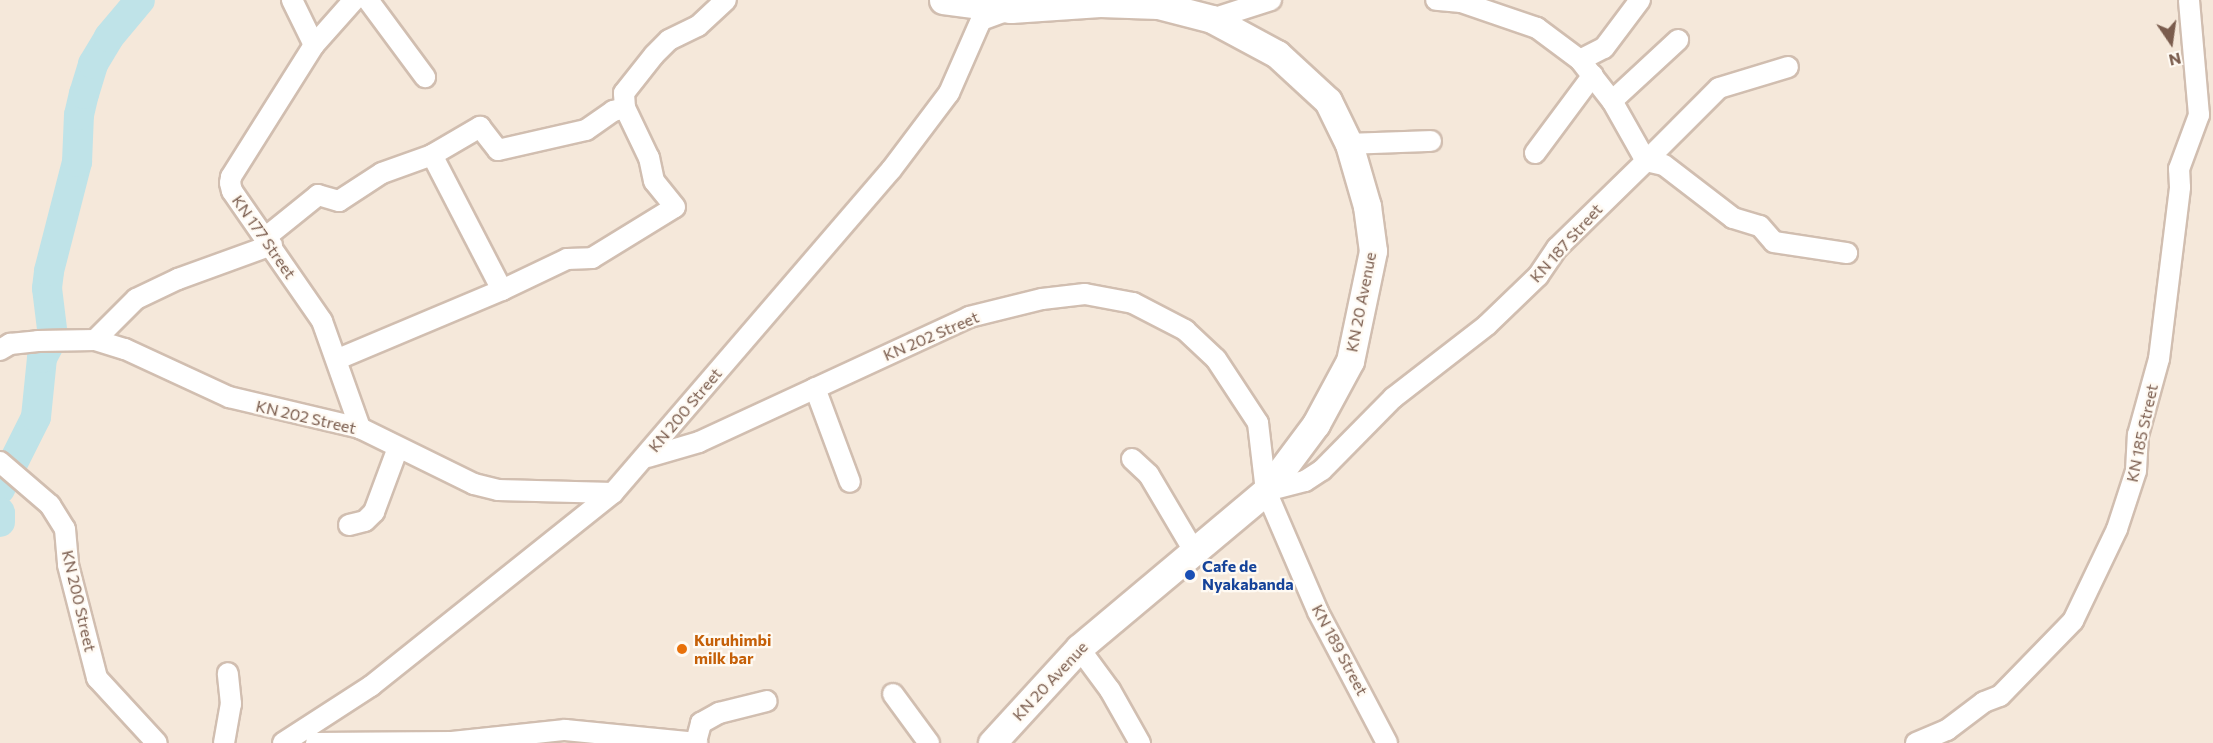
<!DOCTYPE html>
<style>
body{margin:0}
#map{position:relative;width:2213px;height:743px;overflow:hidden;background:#fdf6ec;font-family:Commissioner,sans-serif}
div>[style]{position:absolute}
.residential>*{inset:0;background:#f5e8da;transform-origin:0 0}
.stream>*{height:5px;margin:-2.5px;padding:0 2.5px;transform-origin:2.5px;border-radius:2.5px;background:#bfe3e8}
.river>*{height:30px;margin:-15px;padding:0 15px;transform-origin:15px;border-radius:15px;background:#bfe3e8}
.roads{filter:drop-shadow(2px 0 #d1beb0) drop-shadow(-2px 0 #d1beb0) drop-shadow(0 2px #d1beb0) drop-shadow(0 -2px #d1beb0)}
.street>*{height:20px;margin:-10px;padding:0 10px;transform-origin:10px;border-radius:10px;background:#fff}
.secondary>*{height:27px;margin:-13.5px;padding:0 13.5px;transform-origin:13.5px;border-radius:13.5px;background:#fff}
.dots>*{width:16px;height:16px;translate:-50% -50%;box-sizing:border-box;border:3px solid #fffaf3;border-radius:50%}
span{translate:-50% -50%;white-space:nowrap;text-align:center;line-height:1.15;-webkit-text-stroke:4.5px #fffaf3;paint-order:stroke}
.street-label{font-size:16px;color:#7a5c4d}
.transit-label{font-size:16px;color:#164399;font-weight:700}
.left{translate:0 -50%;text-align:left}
.food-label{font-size:16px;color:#c56008;font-weight:700}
.north{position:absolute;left:2141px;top:12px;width:60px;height:60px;-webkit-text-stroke:4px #fffaf3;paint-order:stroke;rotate:167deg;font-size:16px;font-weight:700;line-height:24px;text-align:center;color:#7a5c4d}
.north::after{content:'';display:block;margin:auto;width:21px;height:27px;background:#7a5c4d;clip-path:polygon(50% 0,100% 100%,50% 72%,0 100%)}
</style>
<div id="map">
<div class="residential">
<div style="left:0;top:0;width:2213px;height:743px"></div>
</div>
<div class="stream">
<div style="left:74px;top:94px;width:14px;rotate:60deg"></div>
</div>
<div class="river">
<div style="left:0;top:489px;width:80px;rotate:-63.4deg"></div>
<div style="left:36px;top:417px;width:59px;rotate:-84.2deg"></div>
<div style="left:42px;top:358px;width:24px;rotate:-62deg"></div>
<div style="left:53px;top:337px;width:49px;rotate:-97deg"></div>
<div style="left:47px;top:288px;width:17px;rotate:-83deg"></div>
<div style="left:49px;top:271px;width:113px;rotate:-75.6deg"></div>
<div style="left:77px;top:162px;width:47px;rotate:-87.6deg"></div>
<div style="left:79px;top:115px;width:22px;rotate:-77deg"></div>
<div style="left:84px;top:94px;width:31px;rotate:-73deg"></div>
<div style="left:93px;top:64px;width:31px;rotate:-59deg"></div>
<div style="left:109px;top:37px;width:48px;rotate:-50deg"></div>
<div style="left:0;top:512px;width:10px;rotate:90deg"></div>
</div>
<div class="roads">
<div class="street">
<div style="left:292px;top:0;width:50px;rotate:63.9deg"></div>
<div style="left:354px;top:0;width:60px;rotate:131.6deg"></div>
<div style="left:314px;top:45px;width:156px;rotate:122.2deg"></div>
<div style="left:231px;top:177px;width:6px;rotate:99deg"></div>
<div style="left:230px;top:183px;width:8px;rotate:76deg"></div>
<div style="left:232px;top:191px;width:158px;rotate:55.3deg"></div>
<div style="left:322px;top:321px;width:114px;rotate:70.4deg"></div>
<div style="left:368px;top:0;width:96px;rotate:53.5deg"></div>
<div style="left:1212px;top:19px;width:62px;rotate:-17.9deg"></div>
<div style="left:1580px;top:60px;width:27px;rotate:-27deg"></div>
<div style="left:1604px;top:48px;width:60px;rotate:-53.1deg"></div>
<div style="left:1612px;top:101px;width:90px;rotate:-42.7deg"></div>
<div style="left:1349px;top:144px;width:82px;rotate:-2.1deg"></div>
<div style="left:1535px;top:153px;width:97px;rotate:-53.4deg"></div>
<div style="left:1646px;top:161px;width:18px;rotate:13deg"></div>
<div style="left:1664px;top:165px;width:87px;rotate:37.5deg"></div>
<div style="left:1733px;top:218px;width:28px;rotate:17deg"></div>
<div style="left:1760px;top:226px;width:21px;rotate:49deg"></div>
<div style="left:1774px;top:242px;width:74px;rotate:8.6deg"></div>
<div style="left:1646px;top:161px;width:103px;rotate:-45deg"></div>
<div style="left:1719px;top:88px;width:72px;rotate:-16.9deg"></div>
<div style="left:266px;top:237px;width:67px;rotate:-38.9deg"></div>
<div style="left:318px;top:195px;width:22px;rotate:16deg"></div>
<div style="left:339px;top:201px;width:51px;rotate:-33.1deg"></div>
<div style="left:382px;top:173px;width:53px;rotate:-19.8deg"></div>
<div style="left:432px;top:155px;width:56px;rotate:-30.3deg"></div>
<div style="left:480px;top:127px;width:29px;rotate:52deg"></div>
<div style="left:498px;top:150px;width:90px;rotate:-12.8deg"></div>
<div style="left:586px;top:130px;width:33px;rotate:-35deg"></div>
<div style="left:613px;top:111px;width:12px;rotate:-14deg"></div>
<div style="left:625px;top:108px;width:15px;rotate:-94deg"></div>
<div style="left:624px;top:93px;width:48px;rotate:-51.7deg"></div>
<div style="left:654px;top:55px;width:21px;rotate:-45deg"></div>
<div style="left:669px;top:40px;width:32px;rotate:-26deg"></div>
<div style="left:698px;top:26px;width:38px;rotate:-43deg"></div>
<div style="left:502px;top:290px;width:72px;rotate:-25.5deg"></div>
<div style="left:567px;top:259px;width:25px;rotate:-2deg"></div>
<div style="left:592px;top:258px;width:97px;rotate:-31.6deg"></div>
<div style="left:675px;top:207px;width:33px;rotate:-129deg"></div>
<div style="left:654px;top:181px;width:24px;rotate:-102deg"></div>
<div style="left:649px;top:158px;width:55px;rotate:-115.6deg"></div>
<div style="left:95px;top:340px;width:58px;rotate:-45deg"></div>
<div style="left:136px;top:299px;width:47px;rotate:-25.5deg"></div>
<div style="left:178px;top:279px;width:100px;rotate:-19.9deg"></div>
<div style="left:0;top:350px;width:12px;rotate:-31deg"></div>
<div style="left:10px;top:344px;width:28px;rotate:-6deg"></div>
<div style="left:38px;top:341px;width:57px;rotate:-1deg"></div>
<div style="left:95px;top:340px;width:31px;rotate:17deg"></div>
<div style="left:125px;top:349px;width:115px;rotate:24.8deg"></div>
<div style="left:229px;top:397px;width:135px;rotate:13.3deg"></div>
<div style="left:360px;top:428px;width:127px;rotate:26.2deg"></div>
<div style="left:474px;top:484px;width:25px;rotate:14deg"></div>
<div style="left:498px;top:490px;width:115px;rotate:1.5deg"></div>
<div style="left:338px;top:359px;width:178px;rotate:-22.8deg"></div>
<div style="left:502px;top:290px;width:152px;rotate:-117.4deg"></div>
<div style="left:815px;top:388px;width:100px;rotate:69.6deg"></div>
<div style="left:648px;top:457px;width:53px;rotate:-16.4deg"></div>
<div style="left:699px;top:442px;width:298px;rotate:-24.8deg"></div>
<div style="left:969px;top:317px;width:75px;rotate:-13.9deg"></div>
<div style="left:1042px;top:299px;width:43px;rotate:-6.6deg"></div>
<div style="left:1085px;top:294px;width:49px;rotate:10.6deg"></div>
<div style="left:1133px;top:303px;width:59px;rotate:27.4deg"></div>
<div style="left:1185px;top:330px;width:42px;rotate:43.1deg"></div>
<div style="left:1216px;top:359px;width:77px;rotate:56.7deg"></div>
<div style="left:1258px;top:423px;width:68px;rotate:83.3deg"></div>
<div style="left:1266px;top:491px;width:132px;rotate:66.7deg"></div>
<div style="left:1318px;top:612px;width:148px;rotate:62.2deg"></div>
<div style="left:1132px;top:459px;width:23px;rotate:43deg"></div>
<div style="left:1149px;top:475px;width:88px;rotate:59.4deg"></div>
<div style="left:0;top:462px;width:66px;rotate:40.7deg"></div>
<div style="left:50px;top:505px;width:28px;rotate:58deg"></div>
<div style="left:65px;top:529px;width:36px;rotate:85deg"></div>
<div style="left:68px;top:565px;width:117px;rotate:75.6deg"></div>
<div style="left:97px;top:678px;width:88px;rotate:47.3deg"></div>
<div style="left:1266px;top:491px;width:40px;rotate:-14.4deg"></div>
<div style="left:1305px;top:481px;width:20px;rotate:-33deg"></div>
<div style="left:1322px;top:470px;width:101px;rotate:-45.4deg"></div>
<div style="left:1393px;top:398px;width:119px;rotate:-37.8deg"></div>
<div style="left:1487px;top:325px;width:71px;rotate:-43.9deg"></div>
<div style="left:1538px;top:276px;width:34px;rotate:-56deg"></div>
<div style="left:1557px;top:248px;width:124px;rotate:-44.3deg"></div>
<div style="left:1646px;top:161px;width:69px;rotate:-119.5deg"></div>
<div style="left:1612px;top:101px;width:52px;rotate:-128deg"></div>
<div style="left:1580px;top:60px;width:54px;rotate:-143.3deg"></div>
<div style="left:1537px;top:28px;width:80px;rotate:-161.1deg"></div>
<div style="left:1461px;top:2px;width:25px;rotate:-175deg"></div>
<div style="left:349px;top:525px;width:16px;rotate:-14deg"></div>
<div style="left:365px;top:521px;width:13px;rotate:-45deg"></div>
<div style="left:374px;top:512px;width:66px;rotate:-69.6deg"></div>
<div style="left:1079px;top:648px;width:52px;rotate:53.6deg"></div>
<div style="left:1110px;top:690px;width:61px;rotate:60.5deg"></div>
<div style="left:893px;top:694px;width:61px;rotate:53.7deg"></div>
<div style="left:696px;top:742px;width:20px;rotate:-75deg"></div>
<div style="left:701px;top:723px;width:21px;rotate:-29deg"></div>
<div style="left:719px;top:713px;width:49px;rotate:-14deg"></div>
<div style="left:224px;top:743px;width:40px;rotate:-80deg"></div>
<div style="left:231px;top:704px;width:31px;rotate:-96deg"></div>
<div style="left:283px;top:743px;width:105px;rotate:-32.9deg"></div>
<div style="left:371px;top:686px;width:310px;rotate:-38.6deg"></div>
<div style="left:613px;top:493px;width:426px;rotate:-49.3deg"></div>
<div style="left:891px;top:170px;width:96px;rotate:-53deg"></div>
<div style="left:949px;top:93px;width:80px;rotate:-66.3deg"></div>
<div style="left:981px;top:20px;width:29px;rotate:-20deg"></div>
<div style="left:316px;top:743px;width:136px;rotate:-0.4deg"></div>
<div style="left:452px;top:742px;width:114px;rotate:-6.1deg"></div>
<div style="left:565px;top:730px;width:133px;rotate:5.6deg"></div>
<div style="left:1916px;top:743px;width:34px;rotate:-23deg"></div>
<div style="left:1947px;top:730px;width:46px;rotate:-37.1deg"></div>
<div style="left:1984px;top:702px;width:17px;rotate:-21deg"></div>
<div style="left:2000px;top:696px;width:105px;rotate:-45.8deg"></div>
<div style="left:2073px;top:621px;width:102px;rotate:-64.4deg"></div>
<div style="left:2117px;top:529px;width:61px;rotate:-71.9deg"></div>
<div style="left:2136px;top:471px;width:36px;rotate:-87deg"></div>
<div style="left:2138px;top:435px;width:79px;rotate:-74.6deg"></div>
<div style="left:2159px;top:359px;width:173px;rotate:-83deg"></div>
<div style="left:2180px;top:187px;width:18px;rotate:-93deg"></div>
<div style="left:2179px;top:169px;width:58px;rotate:-69.7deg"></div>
<div style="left:2199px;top:115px;width:115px;rotate:-95deg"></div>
</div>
<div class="secondary">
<div style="left:943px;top:0;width:69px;rotate:7.5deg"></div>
<div style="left:1011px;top:9px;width:89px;rotate:-3.9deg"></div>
<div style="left:1100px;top:3px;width:58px;rotate:2deg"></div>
<div style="left:1158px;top:5px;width:56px;rotate:14.5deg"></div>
<div style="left:1212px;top:19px;width:74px;rotate:28.3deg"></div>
<div style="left:1277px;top:54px;width:69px;rotate:42.7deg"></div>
<div style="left:1328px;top:101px;width:48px;rotate:64deg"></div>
<div style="left:1349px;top:144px;width:65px;rotate:73.8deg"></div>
<div style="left:1367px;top:206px;width:45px;rotate:82.4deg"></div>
<div style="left:1373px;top:251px;width:112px;rotate:101.8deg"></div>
<div style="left:1350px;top:361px;width:72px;rotate:118.4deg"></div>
<div style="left:1316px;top:424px;width:84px;rotate:126.7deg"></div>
<div style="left:1266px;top:491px;width:244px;rotate:140deg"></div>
<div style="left:1079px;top:648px;width:129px;rotate:132.5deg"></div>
</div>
</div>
<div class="dots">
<div style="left:1190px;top:575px;background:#1a4fb4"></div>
<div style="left:682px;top:649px;background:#e8710a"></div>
</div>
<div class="street-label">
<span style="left:264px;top:237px;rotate:55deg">KN 177 Street</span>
<span style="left:1566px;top:243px;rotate:-48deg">KN 187 Street</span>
<span style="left:1361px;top:302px;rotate:-79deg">KN 20 Avenue</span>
<span style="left:931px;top:336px;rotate:-23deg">KN 202 Street</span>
<span style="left:685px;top:410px;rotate:-50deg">KN 200 Street</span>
<span style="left:306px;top:417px;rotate:13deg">KN 202 Street</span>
<span style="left:2142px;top:433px;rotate:-78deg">KN 185 Street</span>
<span style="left:79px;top:601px;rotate:77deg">KN 200 Street</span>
<span style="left:1340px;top:650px;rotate:62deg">KN 189 Street</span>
<span style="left:1050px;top:681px;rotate:-47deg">KN 20 Avenue</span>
</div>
<div class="transit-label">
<span class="left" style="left:1202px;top:575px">Cafe de<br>Nyakabanda</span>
</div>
<div class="food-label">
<span class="left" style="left:694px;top:649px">Kuruhimbi<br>milk bar</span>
</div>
<div class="north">N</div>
</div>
